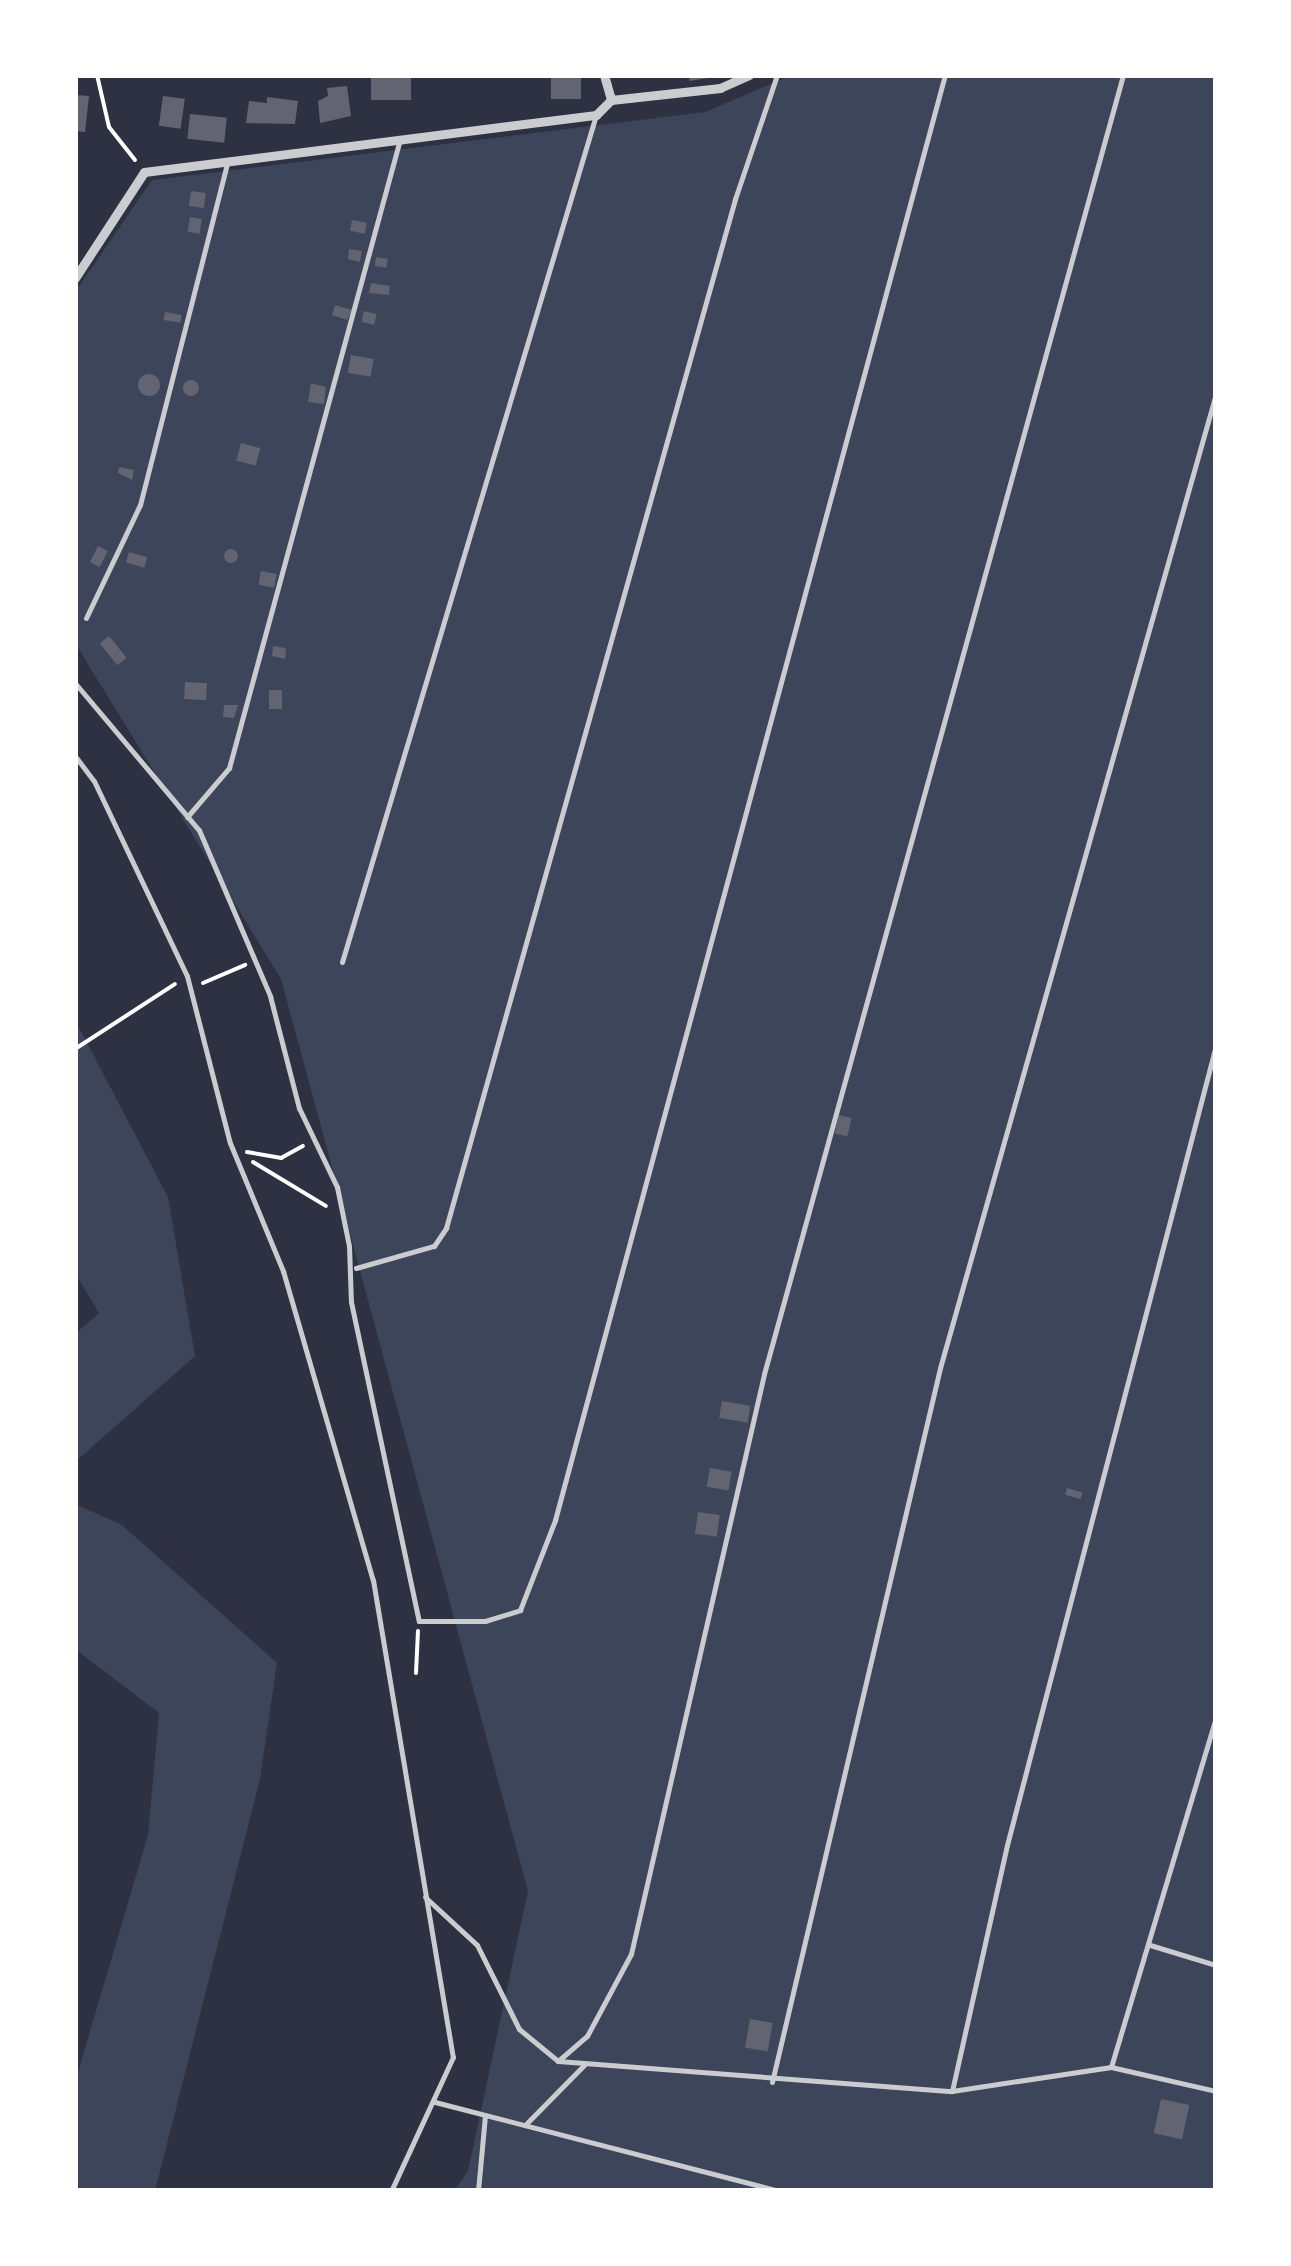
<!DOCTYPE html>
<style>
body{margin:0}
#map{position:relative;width:1291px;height:2266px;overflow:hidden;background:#2d3142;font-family:"Alegreya Sans",sans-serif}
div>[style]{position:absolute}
.green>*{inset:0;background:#3c4559}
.building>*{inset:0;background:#626471;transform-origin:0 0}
.round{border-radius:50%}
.path>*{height:4px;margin:-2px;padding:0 2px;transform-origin:2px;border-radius:2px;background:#fff}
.service>*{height:5px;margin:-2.5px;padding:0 2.5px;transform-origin:2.5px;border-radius:2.5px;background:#caccd0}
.minor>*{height:9px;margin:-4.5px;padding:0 4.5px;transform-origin:4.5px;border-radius:4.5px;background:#caccd0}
span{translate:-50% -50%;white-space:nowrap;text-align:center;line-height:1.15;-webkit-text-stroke:10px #fff;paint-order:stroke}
.frame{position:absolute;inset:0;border:78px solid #fff;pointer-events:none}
</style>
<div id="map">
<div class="green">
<div style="clip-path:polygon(792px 75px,1216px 75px,1216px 2191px,454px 2191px,468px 2171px,528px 1891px,281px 979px,75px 643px,75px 292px,152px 180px,705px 112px)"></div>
<div style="clip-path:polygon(75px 1020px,168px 1197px,195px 1356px,75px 1462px,75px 1334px,99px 1313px,75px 1273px)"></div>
<div style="clip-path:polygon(75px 1504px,122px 1525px,277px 1663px,260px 1779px,155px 2191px,75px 2191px,75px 2082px,148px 1835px,159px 1713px,75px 1649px)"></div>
</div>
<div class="building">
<div style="left:371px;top:75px;width:40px;height:25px"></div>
<div style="left:551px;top:75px;width:30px;height:24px"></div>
<div style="clip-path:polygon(690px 75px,714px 75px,715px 77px,689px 81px)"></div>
<div style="clip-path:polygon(347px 86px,351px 116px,320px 123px,318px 101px,328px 96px,327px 88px)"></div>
<div style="clip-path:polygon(75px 95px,89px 96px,85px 132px,75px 131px)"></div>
<div style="left:163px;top:96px;width:22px;height:30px;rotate:8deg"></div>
<div style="clip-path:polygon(267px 97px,298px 101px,295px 124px,246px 123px,249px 101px,267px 103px)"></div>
<div style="left:190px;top:114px;width:37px;height:25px;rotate:6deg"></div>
<div style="left:191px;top:191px;width:15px;height:15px;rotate:8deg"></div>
<div style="left:190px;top:217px;width:12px;height:15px;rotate:9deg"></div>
<div style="left:352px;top:220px;width:15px;height:11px;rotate:11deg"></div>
<div style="clip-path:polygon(349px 249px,362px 251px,360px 262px,348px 259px)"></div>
<div style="left:376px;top:257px;width:12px;height:9px;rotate:9deg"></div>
<div style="clip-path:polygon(371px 283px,390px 286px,389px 295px,369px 293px)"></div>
<div style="clip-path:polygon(335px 305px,352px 310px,347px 320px,332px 315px)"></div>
<div style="left:364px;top:311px;width:13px;height:11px;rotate:13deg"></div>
<div style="left:165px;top:312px;width:17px;height:8px;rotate:10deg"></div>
<div style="left:351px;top:355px;width:23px;height:18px;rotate:10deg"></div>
<div class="round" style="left:138px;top:374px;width:22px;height:22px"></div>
<div class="round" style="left:183px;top:380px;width:16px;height:16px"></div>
<div style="clip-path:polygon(311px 383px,326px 387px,324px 404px,308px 402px)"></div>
<div style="left:241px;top:443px;width:20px;height:18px;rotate:15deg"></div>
<div style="clip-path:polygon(119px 467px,134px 470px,132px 480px,118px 473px)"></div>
<div style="left:98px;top:546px;width:11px;height:18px;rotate:27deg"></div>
<div class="round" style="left:224px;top:549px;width:14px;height:14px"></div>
<div style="left:129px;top:552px;width:19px;height:11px;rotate:16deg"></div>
<div style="left:261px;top:571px;width:16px;height:14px;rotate:11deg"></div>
<div style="left:109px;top:636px;width:28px;height:12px;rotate:51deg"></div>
<div style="clip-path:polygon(273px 646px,286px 648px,285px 659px,272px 656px)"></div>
<div style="left:185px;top:682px;width:22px;height:17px;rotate:3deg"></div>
<div style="left:269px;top:690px;width:13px;height:19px"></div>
<div style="clip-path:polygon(224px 705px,238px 705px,234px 718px,223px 717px)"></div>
<div style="left:839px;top:1115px;width:13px;height:19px;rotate:13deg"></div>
<div style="left:722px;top:1401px;width:29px;height:17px;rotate:10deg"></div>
<div style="left:710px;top:1468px;width:22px;height:19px;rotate:10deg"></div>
<div style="left:1067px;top:1488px;width:16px;height:7px;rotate:15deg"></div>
<div style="left:698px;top:1512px;width:22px;height:22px;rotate:8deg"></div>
<div style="left:750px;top:2019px;width:23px;height:29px;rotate:10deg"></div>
<div style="left:1161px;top:2099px;width:29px;height:35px;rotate:12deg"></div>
</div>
<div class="path">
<div style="left:97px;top:75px;width:53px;rotate:77deg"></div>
<div style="left:109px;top:127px;width:42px;rotate:51.8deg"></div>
<div style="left:203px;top:983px;width:46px;rotate:-23.2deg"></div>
<div style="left:75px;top:1049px;width:119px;rotate:-33deg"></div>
<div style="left:247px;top:1152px;width:35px;rotate:10deg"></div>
<div style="left:281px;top:1158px;width:25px;rotate:-29deg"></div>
<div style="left:253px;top:1162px;width:85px;rotate:31.1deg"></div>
<div style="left:416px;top:1673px;width:42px;rotate:-87.3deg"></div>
</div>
<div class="service">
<div style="left:86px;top:618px;width:125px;rotate:-64.5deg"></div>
<div style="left:140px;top:505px;width:352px;rotate:-75.7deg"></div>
<div style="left:75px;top:683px;width:192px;rotate:49.9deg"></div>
<div style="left:199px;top:830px;width:181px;rotate:66.8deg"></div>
<div style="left:270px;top:996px;width:116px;rotate:75.5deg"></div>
<div style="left:299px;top:1108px;width:88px;rotate:64.3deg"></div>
<div style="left:337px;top:1187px;width:60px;rotate:78.5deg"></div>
<div style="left:349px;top:1246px;width:56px;rotate:88deg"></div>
<div style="left:351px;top:1302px;width:326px;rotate:78deg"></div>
<div style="left:419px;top:1621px;width:66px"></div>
<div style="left:485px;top:1621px;width:37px;rotate:-17deg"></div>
<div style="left:520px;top:1610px;width:97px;rotate:-68.7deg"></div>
<div style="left:555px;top:1520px;width:1497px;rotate:-74.9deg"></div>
<div style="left:75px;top:756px;width:31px;rotate:53deg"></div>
<div style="left:94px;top:781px;width:216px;rotate:64.5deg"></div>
<div style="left:187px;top:976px;width:172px;rotate:75.6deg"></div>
<div style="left:230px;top:1143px;width:139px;rotate:67.5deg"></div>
<div style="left:283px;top:1271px;width:322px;rotate:73.8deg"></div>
<div style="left:373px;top:1580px;width:484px;rotate:80.5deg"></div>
<div style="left:453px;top:2057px;width:148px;rotate:114.8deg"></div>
<div style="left:187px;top:817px;width:65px;rotate:-49.4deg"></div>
<div style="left:229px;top:768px;width:652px;rotate:-74.79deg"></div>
<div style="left:342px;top:962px;width:884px;rotate:-73.31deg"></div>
<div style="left:356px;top:1268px;width:81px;rotate:-15.8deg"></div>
<div style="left:434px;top:1246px;width:22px;rotate:-56deg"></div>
<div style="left:446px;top:1228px;width:1069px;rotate:-74.31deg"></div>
<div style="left:735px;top:199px;width:131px;rotate:-71.3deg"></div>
<div style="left:425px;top:1897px;width:71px;rotate:42.7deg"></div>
<div style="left:477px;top:1945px;width:94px;rotate:63.4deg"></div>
<div style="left:519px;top:2029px;width:50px;rotate:39.4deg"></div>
<div style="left:558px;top:2061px;width:395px;rotate:4.4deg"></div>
<div style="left:952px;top:2091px;width:161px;rotate:-8.6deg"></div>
<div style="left:1111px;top:2067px;width:108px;rotate:12.9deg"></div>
<div style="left:1150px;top:1945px;width:69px;rotate:16.9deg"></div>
<div style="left:558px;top:2061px;width:38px;rotate:-41deg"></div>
<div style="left:587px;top:2036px;width:93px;rotate:-61.8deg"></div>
<div style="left:631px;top:1954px;width:595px;rotate:-77.08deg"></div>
<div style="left:764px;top:1374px;width:1348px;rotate:-74.55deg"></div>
<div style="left:1111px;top:2067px;width:366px;rotate:-73.3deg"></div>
<div style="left:772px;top:2082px;width:733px;rotate:-76.76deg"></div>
<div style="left:940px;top:1368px;width:1013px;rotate:-74.19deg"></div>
<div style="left:952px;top:2091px;width:252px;rotate:-77.4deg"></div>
<div style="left:1007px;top:1845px;width:827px;rotate:-75.36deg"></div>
<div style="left:435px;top:2102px;width:356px;rotate:14.5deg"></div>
<div style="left:525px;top:2125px;width:86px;rotate:-45.5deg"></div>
<div style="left:478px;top:2191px;width:76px;rotate:-84.7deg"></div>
</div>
<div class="minor">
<div style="left:604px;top:75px;width:26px;rotate:74deg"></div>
<div style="left:75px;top:278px;width:126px;rotate:-56.9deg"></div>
<div style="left:144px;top:172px;width:456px;rotate:-7.2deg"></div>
<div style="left:596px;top:115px;width:21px;rotate:-45deg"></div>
<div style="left:611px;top:100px;width:110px;rotate:-6.3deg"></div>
<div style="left:720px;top:88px;width:32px;rotate:-24deg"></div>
</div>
<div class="frame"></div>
</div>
